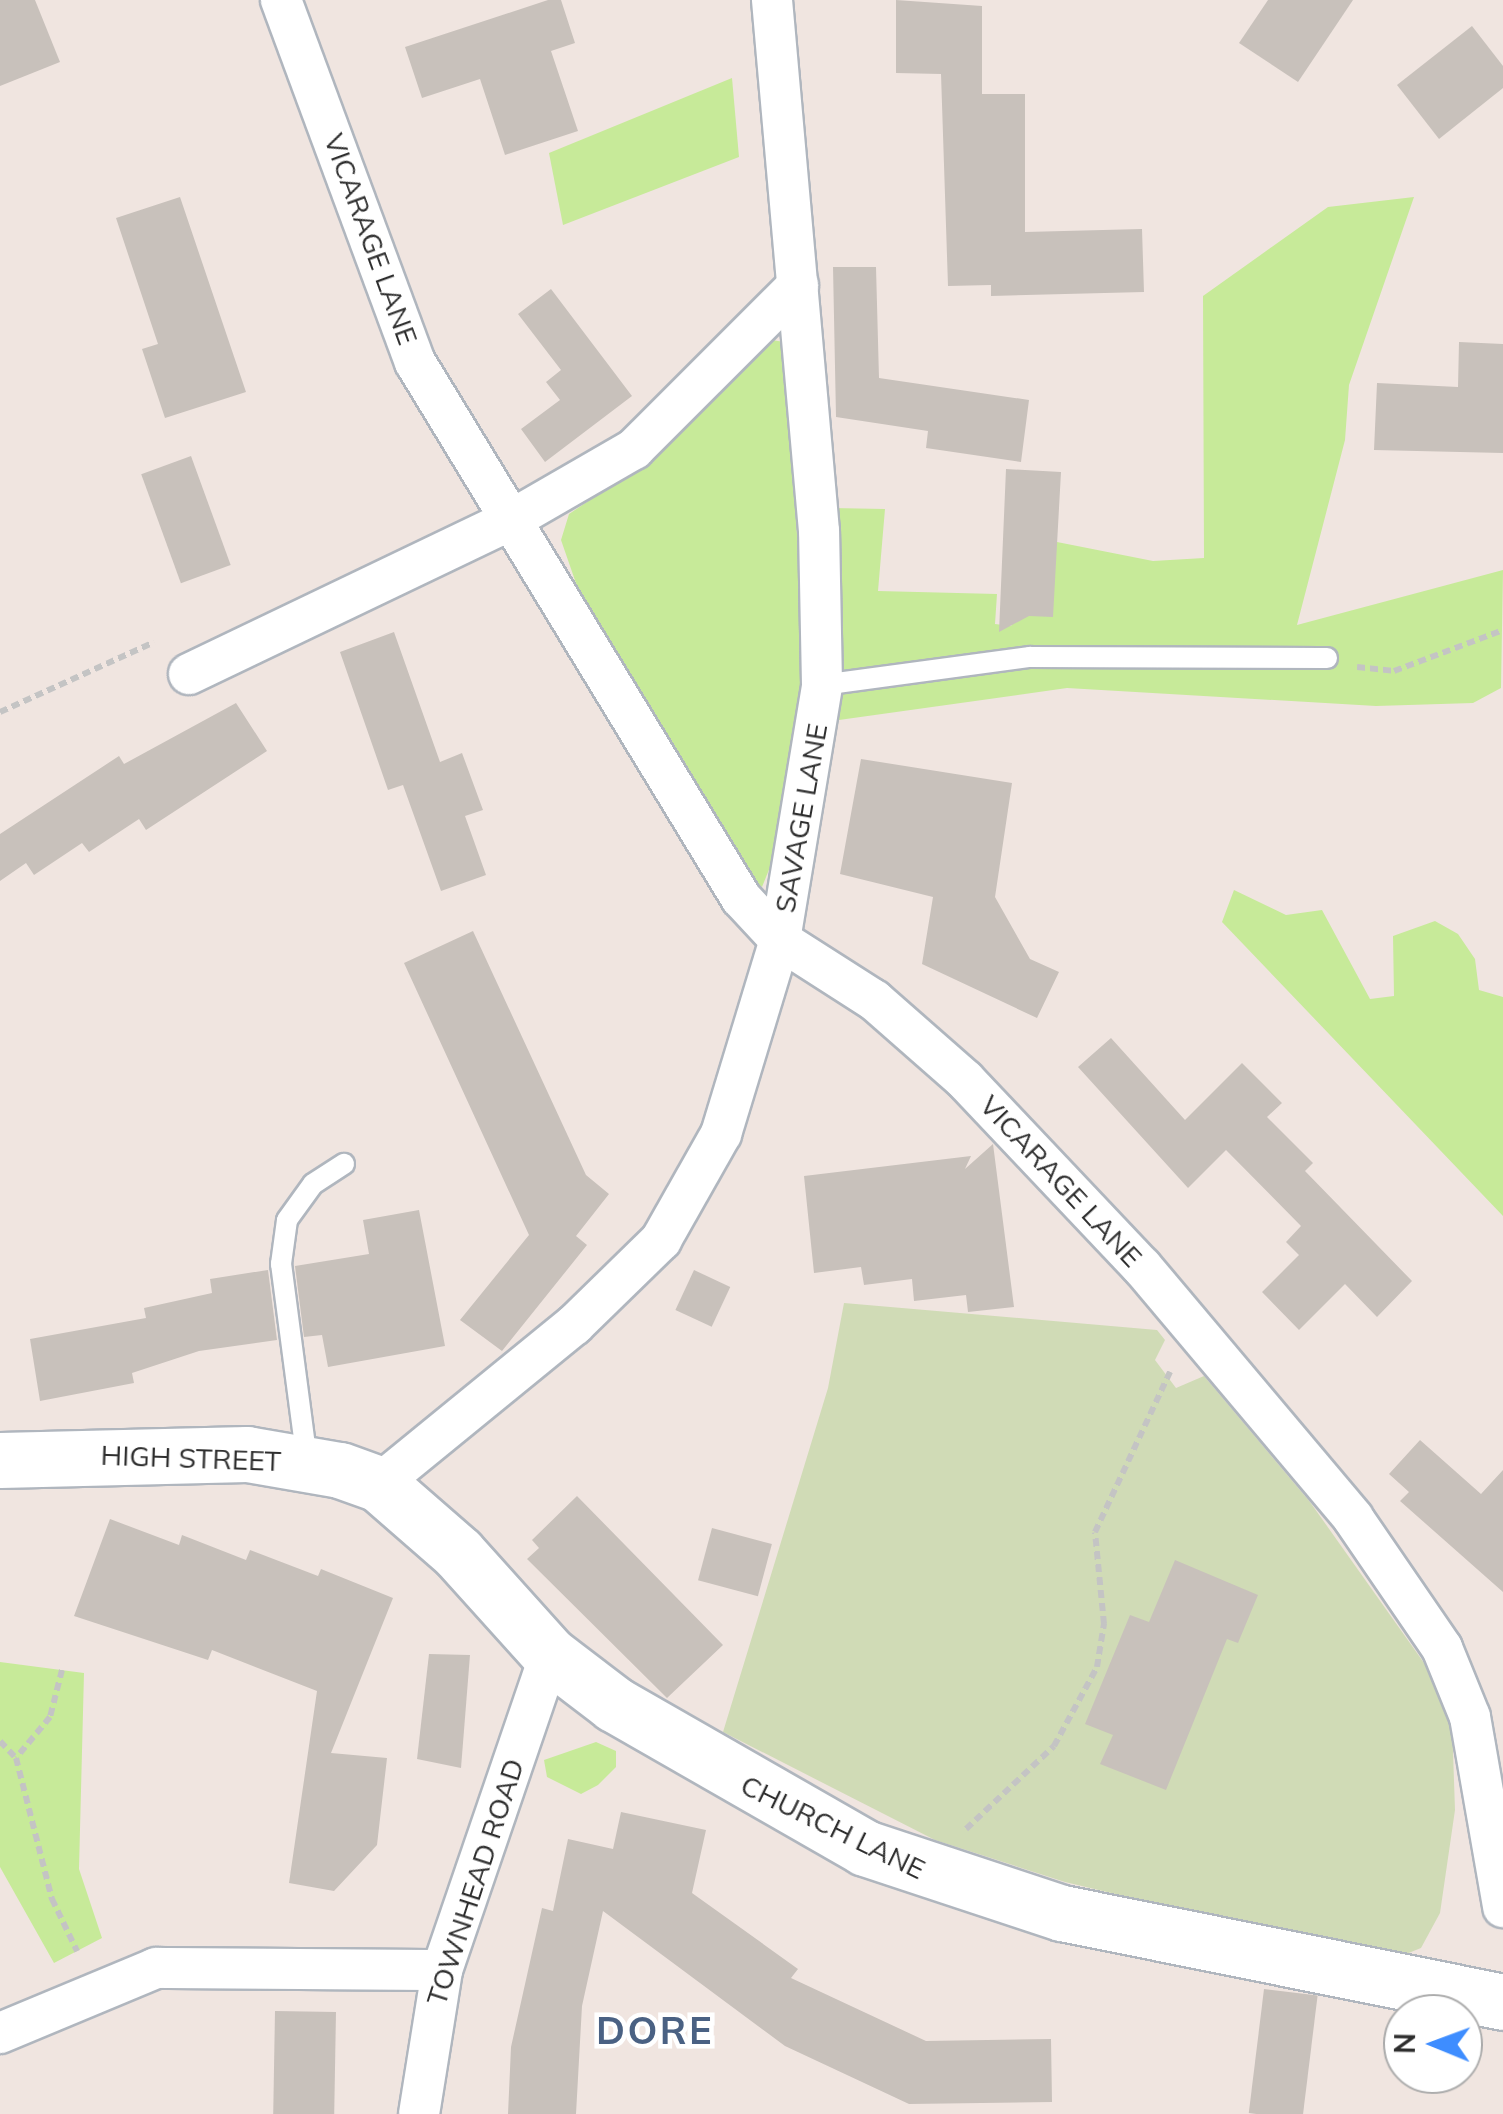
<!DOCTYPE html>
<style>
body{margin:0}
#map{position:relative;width:1503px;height:2114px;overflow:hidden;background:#f0e5e0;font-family:Mulish,sans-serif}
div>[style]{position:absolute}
.green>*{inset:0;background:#c7ea99}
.cemetery>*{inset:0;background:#d0dbb6}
.building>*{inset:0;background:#c8c1bb;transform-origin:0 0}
.path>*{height:6px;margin-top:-3px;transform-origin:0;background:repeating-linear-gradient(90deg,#c4c4c4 0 8px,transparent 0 13px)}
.roads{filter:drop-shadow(2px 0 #b0b6be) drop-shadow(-2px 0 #b0b6be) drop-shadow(0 2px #b0b6be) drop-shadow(0 -2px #b0b6be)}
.lane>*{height:20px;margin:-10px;padding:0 10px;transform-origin:10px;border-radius:10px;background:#fff}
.street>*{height:40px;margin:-20px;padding:0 20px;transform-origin:20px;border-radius:20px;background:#fff}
.secondary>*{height:55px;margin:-27.5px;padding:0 27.5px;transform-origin:27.5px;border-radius:27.5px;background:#fff}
span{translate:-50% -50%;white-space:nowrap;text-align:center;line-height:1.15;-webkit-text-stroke:9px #fff;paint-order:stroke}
.street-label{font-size:28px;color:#2e2e2e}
.district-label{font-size:38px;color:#4a6183;font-weight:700;letter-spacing:2.5px}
.north{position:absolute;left:1383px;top:1994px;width:100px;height:100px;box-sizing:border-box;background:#fff;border:2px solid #ababab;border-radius:50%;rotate:271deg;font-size:28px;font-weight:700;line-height:40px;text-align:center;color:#2e2e2e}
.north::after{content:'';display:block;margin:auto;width:35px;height:45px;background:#3e8dff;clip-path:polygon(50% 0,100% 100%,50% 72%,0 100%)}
</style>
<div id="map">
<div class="green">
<div style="clip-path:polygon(732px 78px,739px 157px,563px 225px,549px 153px)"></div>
<div style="clip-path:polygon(1414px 197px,1349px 385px,1345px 440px,1297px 625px,1503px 570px,1501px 688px,1473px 703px,1376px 706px,1067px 688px,839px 720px,832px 508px,885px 509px,878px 591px,997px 594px,995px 624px,1011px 626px,1057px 542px,1153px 561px,1204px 558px,1203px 296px,1328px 207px)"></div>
<div style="clip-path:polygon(766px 339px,784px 342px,804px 638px,793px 810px,762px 887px,744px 873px,578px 589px,561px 540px,569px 514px,627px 475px)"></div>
<div style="clip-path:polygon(1234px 890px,1286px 915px,1322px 910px,1370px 999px,1394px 996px,1393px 936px,1435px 921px,1458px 934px,1475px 959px,1479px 990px,1503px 997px,1503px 1216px,1222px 922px)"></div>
<div style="clip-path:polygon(0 1662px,84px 1673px,79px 1869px,102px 1938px,54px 1963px,0 1867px)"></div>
<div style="clip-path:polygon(596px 1742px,616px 1751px,616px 1767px,598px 1785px,581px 1794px,547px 1777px,544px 1760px)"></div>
</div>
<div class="cemetery">
<div style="clip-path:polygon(844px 1303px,1157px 1330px,1165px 1340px,1155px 1360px,1176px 1388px,1204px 1376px,1310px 1502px,1434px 1677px,1452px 1722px,1455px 1810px,1440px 1913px,1421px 1948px,1401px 1956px,1322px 1943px,1065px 1882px,935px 1840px,723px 1732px,828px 1388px)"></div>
</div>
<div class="building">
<div style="clip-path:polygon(0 0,35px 0,60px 62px,0 86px)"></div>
<div style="clip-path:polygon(548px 0,561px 0,575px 43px,551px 51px,578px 131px,505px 155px,480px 79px,422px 98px,405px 47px)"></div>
<div style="clip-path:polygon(896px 0,982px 6px,982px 94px,1025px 94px,1025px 232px,1142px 229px,1144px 292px,991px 296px,991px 285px,948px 286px,941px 74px,896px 73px)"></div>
<div style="clip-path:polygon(1268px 0,1353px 0,1298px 82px,1239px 43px)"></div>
<div style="clip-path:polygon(1472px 26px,1503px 66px,1503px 88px,1439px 139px,1397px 85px)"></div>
<div style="clip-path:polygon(180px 197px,246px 392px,165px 418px,142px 349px,158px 344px,116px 218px)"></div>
<div style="clip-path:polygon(833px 267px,876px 267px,879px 378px,1029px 400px,1021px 462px,926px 448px,928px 431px,836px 417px)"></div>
<div style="clip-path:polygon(551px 289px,632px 396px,545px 462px,521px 429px,560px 400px,546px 382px,561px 370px,518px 314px)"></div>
<div style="clip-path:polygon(1459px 342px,1503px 344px,1503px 453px,1374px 450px,1377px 383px,1458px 387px)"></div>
<div style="left:191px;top:456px;width:116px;height:53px;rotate:70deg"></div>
<div style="clip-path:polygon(1006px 469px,1061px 472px,1053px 617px,1029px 616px,999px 632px)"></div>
<div style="clip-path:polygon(394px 632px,440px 762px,462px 753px,483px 810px,465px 816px,486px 875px,441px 891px,403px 785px,388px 790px,340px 652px)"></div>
<div style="clip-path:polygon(236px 703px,267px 751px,146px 830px,139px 819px,89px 852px,82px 843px,34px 875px,26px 863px,0 881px,0 834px,119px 756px,124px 764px)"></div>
<div style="clip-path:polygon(861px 759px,1012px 783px,995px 897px,1030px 959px,1059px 972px,1037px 1018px,922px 964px,933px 897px,840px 874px)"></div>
<div style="clip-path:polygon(473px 931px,586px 1175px,609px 1194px,576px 1236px,587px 1245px,502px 1351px,460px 1320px,529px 1235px,404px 963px)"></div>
<div style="clip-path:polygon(1111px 1038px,1185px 1120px,1242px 1063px,1282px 1103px,1267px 1117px,1313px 1163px,1305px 1171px,1412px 1281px,1377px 1317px,1345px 1284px,1299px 1330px,1262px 1292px,1299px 1255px,1286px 1242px,1301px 1226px,1226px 1150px,1188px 1188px,1078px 1067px)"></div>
<div style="clip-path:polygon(993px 1144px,1014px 1307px,968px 1312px,966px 1295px,914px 1301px,912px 1279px,864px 1285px,861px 1267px,814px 1273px,804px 1176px,971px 1156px,965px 1169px)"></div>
<div style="clip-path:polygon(419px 1210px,445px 1346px,328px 1367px,322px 1335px,304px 1337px,295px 1266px,369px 1254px,363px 1220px)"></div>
<div style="clip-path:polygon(268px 1270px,277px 1340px,199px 1351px,132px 1373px,134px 1383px,40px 1401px,30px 1339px,146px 1318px,144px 1308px,212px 1293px,210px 1279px)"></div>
<div style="left:694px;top:1270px;width:40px;height:44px;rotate:25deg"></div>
<div style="clip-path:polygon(1420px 1440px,1481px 1494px,1503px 1470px,1503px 1592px,1400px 1501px,1409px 1492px,1389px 1474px)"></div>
<div style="clip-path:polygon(577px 1496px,723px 1645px,667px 1698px,527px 1559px,539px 1548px,532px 1540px)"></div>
<div style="clip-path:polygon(110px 1519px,179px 1545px,182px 1535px,246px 1560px,250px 1550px,318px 1576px,321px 1569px,393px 1598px,331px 1753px,387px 1758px,377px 1845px,334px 1891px,289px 1883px,317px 1691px,212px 1650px,208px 1660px,74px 1616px)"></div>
<div style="left:712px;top:1528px;width:62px;height:54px;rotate:15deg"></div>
<div style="clip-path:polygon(1175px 1560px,1258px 1595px,1238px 1643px,1227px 1639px,1166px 1790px,1100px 1764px,1113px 1735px,1085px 1724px,1130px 1615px,1149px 1622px)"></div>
<div style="clip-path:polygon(429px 1654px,470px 1655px,461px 1768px,417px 1759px)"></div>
<div style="clip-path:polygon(621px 1812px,706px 1830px,692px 1893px,798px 1969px,791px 1978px,926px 2041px,1051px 2039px,1052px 2102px,909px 2104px,785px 2046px,603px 1911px,582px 2006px,576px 2114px,508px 2114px,511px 2047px,542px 1908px,553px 1911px,568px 1839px,613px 1849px)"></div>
<div style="left:1264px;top:1989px;width:54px;height:125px;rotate:7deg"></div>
<div style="left:275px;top:2011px;width:61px;height:103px;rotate:1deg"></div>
</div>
<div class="path">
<div style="left:1357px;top:667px;width:37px;rotate:6deg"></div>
<div style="left:1394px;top:671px;width:116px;rotate:-20.6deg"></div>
<div style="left:0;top:712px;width:169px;rotate:-24.4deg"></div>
<div style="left:62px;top:1670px;width:49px;rotate:104.3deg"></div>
<div style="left:50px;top:1717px;width:53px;rotate:129.7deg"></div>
<div style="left:16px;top:1758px;width:146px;rotate:75.7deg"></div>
<div style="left:52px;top:1899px;width:58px;rotate:64.3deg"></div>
<div style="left:0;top:1741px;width:23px;rotate:47deg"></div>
<div style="left:966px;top:1829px;width:121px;rotate:-43.3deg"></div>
<div style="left:1054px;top:1746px;width:90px;rotate:-61.4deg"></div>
<div style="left:1097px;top:1667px;width:44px;rotate:-80.8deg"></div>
<div style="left:1104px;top:1624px;width:92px;rotate:-95.6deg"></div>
<div style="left:1095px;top:1532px;width:177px;rotate:-64.9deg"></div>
</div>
<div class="roads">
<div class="lane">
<div style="left:822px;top:685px;width:210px;rotate:-7.7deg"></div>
<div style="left:1030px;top:657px;width:297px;rotate:0.2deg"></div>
<div style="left:307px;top:1461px;width:199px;rotate:-97.5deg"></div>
<div style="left:281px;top:1264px;width:44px;rotate:-82.2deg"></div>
<div style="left:287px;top:1220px;width:44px;rotate:-54.2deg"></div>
<div style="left:313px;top:1184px;width:37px;rotate:-33deg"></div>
</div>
<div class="street">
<div style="left:281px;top:0;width:386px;rotate:69.7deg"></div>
<div style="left:415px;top:362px;width:627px;rotate:58.69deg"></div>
<div style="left:741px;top:898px;width:57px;rotate:47.1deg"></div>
<div style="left:780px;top:940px;width:112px;rotate:32.6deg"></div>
<div style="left:874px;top:1000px;width:121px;rotate:41.3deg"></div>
<div style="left:965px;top:1080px;width:257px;rotate:46.6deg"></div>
<div style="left:1142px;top:1267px;width:328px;rotate:49.9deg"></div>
<div style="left:1353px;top:1518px;width:158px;rotate:55.6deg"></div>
<div style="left:1442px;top:1648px;width:74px;rotate:67.9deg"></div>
<div style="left:1470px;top:1717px;width:193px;rotate:80.1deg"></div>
<div style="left:189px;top:674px;width:357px;rotate:-25.6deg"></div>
<div style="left:511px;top:520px;width:142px;rotate:-30deg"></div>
<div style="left:634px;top:449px;width:232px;rotate:-45deg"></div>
<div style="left:379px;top:1484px;width:252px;rotate:-39.2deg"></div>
<div style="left:574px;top:1325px;width:122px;rotate:-44.3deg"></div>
<div style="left:661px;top:1240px;width:122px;rotate:-60.5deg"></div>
<div style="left:721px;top:1134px;width:203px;rotate:-73.1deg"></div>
<div style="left:780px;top:940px;width:258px;rotate:-80.6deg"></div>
<div style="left:822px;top:685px;width:154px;rotate:-91.1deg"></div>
<div style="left:819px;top:531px;width:533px;rotate:-95.06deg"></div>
<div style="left:0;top:2033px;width:169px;rotate:-22.6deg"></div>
<div style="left:156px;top:1968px;width:286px;rotate:0.4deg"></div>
<div style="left:419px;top:2114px;width:146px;rotate:-80.9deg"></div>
<div style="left:442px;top:1970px;width:333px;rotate:-71.1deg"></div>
</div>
<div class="secondary">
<div style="left:0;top:1460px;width:247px;rotate:-1.4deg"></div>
<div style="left:247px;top:1454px;width:94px;rotate:9.8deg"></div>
<div style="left:340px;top:1470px;width:41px;rotate:19.7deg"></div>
<div style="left:379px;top:1484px;width:105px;rotate:41.1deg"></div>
<div style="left:458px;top:1553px;width:137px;rotate:48deg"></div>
<div style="left:550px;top:1655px;width:81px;rotate:37.4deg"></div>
<div style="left:614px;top:1704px;width:289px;rotate:29.8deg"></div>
<div style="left:865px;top:1848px;width:207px;rotate:18.3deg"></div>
<div style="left:1062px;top:1913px;width:450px;rotate:11.4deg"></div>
</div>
</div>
<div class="street-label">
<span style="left:371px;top:239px;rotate:70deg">VICARAGE LANE</span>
<span style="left:801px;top:818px;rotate:-80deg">SAVAGE LANE</span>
<span style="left:1061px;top:1181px;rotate:47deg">VICARAGE LANE</span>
<span style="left:191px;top:1458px;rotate:2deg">HIGH STREET</span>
<span style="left:833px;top:1827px;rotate:26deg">CHURCH LANE</span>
<span style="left:475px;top:1882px;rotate:-72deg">TOWNHEAD ROAD</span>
</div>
<div class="district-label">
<span style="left:655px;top:2031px">DORE</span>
</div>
<div class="north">N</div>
</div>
